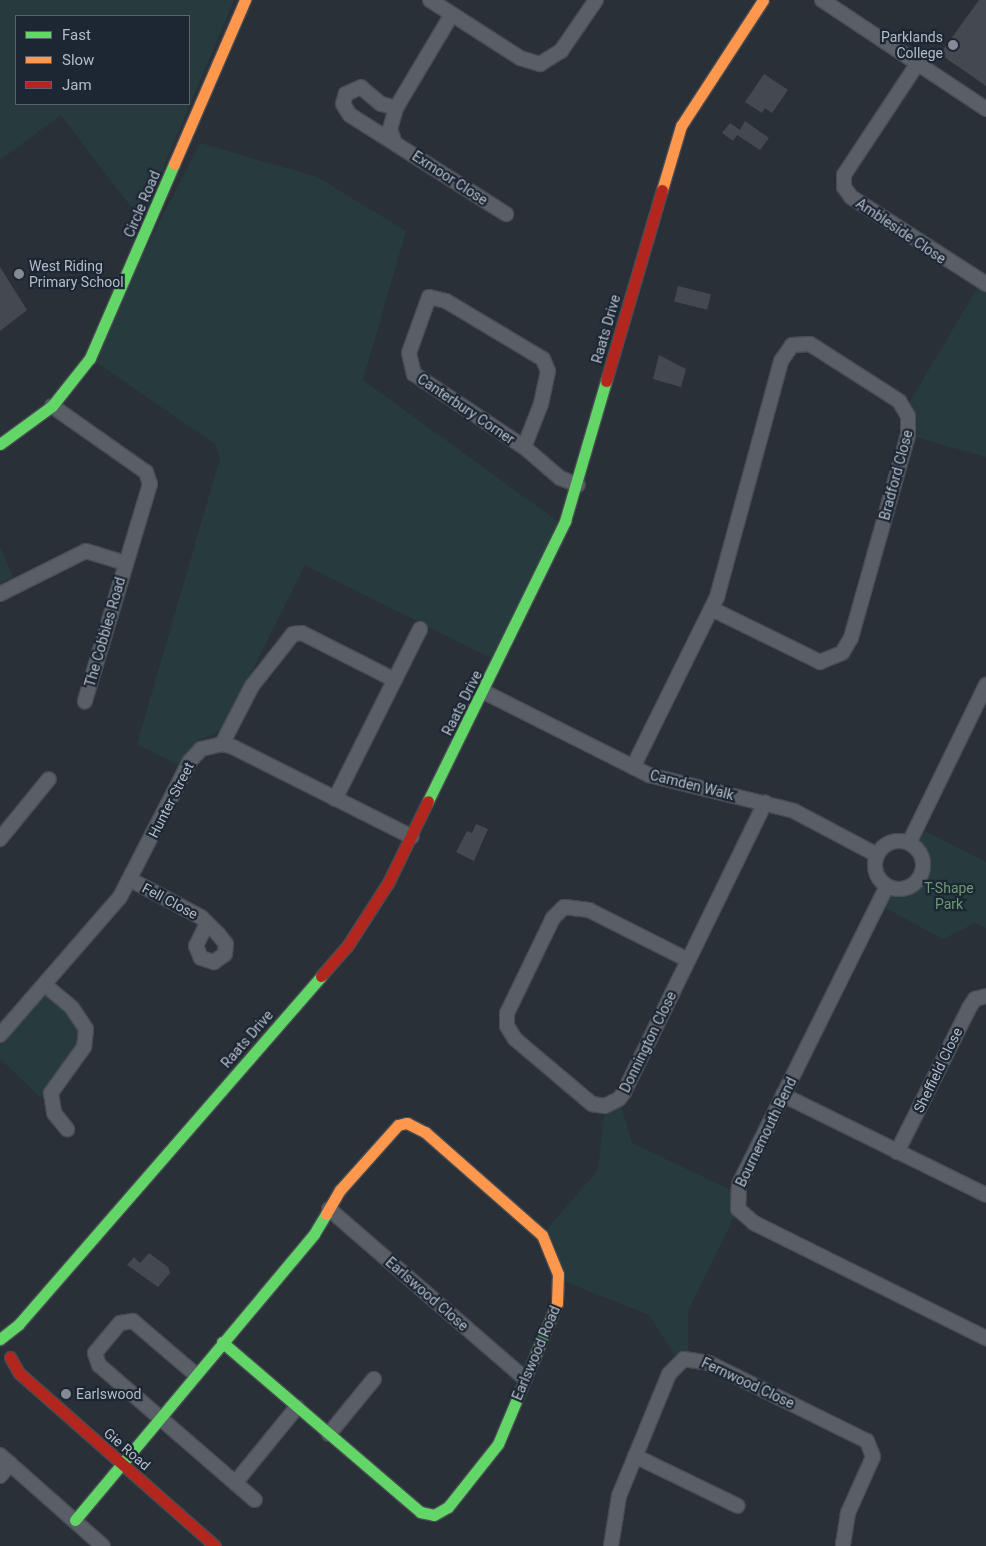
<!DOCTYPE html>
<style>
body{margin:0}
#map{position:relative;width:986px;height:1546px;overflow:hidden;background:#2a3038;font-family:Roboto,sans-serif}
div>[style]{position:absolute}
.green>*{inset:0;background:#273a3e}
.building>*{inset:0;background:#444950;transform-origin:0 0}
.roads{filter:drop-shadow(1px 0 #484c53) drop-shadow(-1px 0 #484c53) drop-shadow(0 1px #484c53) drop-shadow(0 -1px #484c53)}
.street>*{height:14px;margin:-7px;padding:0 7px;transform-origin:7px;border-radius:7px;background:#5a5e66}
.street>.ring{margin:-7px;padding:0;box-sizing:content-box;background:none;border:14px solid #5a5e66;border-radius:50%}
.fast>*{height:11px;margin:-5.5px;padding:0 5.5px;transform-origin:5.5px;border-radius:5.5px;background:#63d668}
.slow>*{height:11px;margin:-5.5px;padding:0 5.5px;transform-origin:5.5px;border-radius:5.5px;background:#ff974d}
.jam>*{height:11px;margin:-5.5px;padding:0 5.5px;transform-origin:5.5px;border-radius:5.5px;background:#b3261e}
.dots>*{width:14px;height:14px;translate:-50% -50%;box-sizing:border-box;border:2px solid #1d2633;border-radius:50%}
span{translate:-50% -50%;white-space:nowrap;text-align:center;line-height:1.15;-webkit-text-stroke:4.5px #1d2633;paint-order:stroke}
.poi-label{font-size:14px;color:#b4bcc9}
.right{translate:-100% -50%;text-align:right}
.left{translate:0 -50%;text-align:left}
.street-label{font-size:14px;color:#b4bcc9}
.park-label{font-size:14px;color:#6b9a76}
.legend{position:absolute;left:15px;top:15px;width:175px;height:90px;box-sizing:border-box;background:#1d2633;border:1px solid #59626f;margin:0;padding:6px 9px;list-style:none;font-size:15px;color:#b4bcc9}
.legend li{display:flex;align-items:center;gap:10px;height:25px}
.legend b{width:25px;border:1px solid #59626f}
</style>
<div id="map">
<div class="green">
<div style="clip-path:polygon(evenodd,0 0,234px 0,141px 220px,61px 115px,0 160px,0 0,16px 16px,189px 16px,189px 104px,16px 104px,16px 16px)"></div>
<div style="clip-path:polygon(200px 143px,317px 177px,406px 231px,363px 380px,564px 526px,497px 661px,305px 565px,223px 729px,200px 740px,178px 765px,137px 744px,220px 458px,215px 444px,90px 358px)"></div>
<div style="clip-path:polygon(981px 282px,986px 284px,986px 457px,908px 435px,906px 408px)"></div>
<div style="clip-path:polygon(0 547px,13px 577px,0 584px)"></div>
<div style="clip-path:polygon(917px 827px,986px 862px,986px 928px,975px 923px,943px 939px,878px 904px,887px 886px,904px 888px,921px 874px,920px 853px,909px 843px)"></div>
<div style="clip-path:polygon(44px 987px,78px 1018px,82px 1051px,40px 1097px,0 1059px,0 1037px)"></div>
<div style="clip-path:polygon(619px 1099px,632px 1143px,737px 1193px,738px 1209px,688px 1311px,688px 1359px,680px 1362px,649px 1315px,558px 1279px,542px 1235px,598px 1170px,605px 1106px)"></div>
</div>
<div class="building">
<div style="clip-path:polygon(979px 0,986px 0,986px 86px,940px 54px)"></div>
<div style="clip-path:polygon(764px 74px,788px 90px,772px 113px,765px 108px,762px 113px,745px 102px)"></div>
<div style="clip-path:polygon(745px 121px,769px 138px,760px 150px,737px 135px,733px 141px,722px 133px,730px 123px,740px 130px)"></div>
<div style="clip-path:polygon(0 267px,27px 310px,0 331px)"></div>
<div style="left:678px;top:286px;width:34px;height:16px;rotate:14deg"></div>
<div style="clip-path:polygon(659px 355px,686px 369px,681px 387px,653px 379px)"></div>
<div style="clip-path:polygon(476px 824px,488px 829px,474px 861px,456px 852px,467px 831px,472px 833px)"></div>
<div style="clip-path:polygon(149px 1253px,168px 1267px,170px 1273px,158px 1287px,127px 1265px,134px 1257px,140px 1263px)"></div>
</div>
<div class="roads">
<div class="street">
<div style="left:430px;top:0;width:107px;rotate:32.8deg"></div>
<div style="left:520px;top:58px;width:21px;rotate:17deg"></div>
<div style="left:540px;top:64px;width:25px;rotate:-32deg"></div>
<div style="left:561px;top:51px;width:62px;rotate:-55.5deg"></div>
<div style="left:822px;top:0;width:197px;rotate:33.6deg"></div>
<div style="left:918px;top:63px;width:134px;rotate:123.5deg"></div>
<div style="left:844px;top:175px;width:12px;rotate:90deg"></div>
<div style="left:844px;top:187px;width:12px;rotate:55deg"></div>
<div style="left:851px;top:197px;width:161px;rotate:32.8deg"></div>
<div style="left:396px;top:108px;width:16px;rotate:-165deg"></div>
<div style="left:381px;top:104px;width:26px;rotate:-140deg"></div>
<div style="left:361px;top:87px;width:17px;rotate:155deg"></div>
<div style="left:346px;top:94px;width:10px;rotate:107deg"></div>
<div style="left:343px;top:104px;width:13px;rotate:58deg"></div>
<div style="left:350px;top:115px;width:185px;rotate:32.4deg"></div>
<div style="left:394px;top:141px;width:13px;rotate:-108deg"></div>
<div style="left:390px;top:129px;width:22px;rotate:-74deg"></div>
<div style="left:396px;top:108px;width:109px;rotate:-59.2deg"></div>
<div style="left:52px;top:406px;width:115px;rotate:35.1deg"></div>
<div style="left:146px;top:472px;width:13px;rotate:72deg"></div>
<div style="left:150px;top:484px;width:227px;rotate:106.7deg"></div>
<div style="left:524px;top:447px;width:46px;rotate:-68.4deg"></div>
<div style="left:541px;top:404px;width:34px;rotate:-78deg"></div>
<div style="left:548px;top:371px;width:13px;rotate:-113deg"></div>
<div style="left:543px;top:359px;width:113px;rotate:-149.1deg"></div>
<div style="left:446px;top:301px;width:17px;rotate:-167deg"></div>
<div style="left:429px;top:297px;width:59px;rotate:109.7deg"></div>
<div style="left:409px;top:353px;width:22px;rotate:77deg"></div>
<div style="left:414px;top:374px;width:132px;rotate:33.6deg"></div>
<div style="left:524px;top:447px;width:48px;rotate:40.7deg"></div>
<div style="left:560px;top:478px;width:19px;rotate:21deg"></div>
<div style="left:0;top:594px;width:96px;rotate:-26.6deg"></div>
<div style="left:86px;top:551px;width:41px;rotate:17.1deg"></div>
<div style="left:484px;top:692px;width:185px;rotate:26.7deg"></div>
<div style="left:649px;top:775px;width:149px;rotate:13.9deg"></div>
<div style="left:794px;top:811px;width:94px;rotate:27.9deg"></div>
<div style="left:222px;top:744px;width:65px;rotate:-62.7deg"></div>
<div style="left:252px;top:686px;width:66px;rotate:-51.7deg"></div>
<div style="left:293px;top:634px;width:9px;rotate:-6deg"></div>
<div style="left:302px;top:633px;width:104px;rotate:26.8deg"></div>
<div style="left:633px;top:767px;width:190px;rotate:-63.7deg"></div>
<div style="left:717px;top:597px;width:245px;rotate:-74.8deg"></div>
<div style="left:781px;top:361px;width:19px;rotate:-55deg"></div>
<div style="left:792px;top:345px;width:18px;rotate:-3deg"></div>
<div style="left:810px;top:344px;width:106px;rotate:32.6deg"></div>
<div style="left:899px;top:401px;width:17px;rotate:59deg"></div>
<div style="left:908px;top:416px;width:19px;rotate:90deg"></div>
<div style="left:908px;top:435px;width:211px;rotate:105.7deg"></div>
<div style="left:851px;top:638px;width:17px;rotate:121deg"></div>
<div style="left:842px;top:653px;width:24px;rotate:158deg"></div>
<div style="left:820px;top:662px;width:120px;rotate:-153.9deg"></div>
<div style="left:335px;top:799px;width:190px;rotate:-63.4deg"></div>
<div style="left:0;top:839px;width:77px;rotate:-50.8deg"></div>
<div class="ring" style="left:875px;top:841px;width:34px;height:34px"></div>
<div style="left:909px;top:843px;width:176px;rotate:-64deg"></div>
<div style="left:131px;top:880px;width:79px;rotate:27.9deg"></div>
<div style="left:201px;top:917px;width:24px;rotate:45deg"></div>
<div style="left:218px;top:934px;width:13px;rotate:51deg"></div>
<div style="left:226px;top:944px;width:10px;rotate:96deg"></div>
<div style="left:225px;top:954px;width:14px;rotate:144deg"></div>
<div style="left:214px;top:962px;width:14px;rotate:-163deg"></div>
<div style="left:201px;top:958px;width:13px;rotate:-113deg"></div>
<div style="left:196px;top:946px;width:25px;rotate:-64deg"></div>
<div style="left:887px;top:886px;width:333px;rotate:116.4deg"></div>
<div style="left:739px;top:1184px;width:25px;rotate:92deg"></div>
<div style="left:738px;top:1209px;width:21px;rotate:41deg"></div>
<div style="left:754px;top:1223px;width:259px;rotate:26.4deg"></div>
<div style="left:688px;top:960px;width:111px;rotate:-153.2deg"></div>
<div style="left:589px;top:910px;width:25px;rotate:-173deg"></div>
<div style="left:564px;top:907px;width:16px;rotate:135deg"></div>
<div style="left:553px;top:918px;width:106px;rotate:115.8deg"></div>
<div style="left:507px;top:1013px;width:13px;rotate:90deg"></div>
<div style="left:507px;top:1026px;width:15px;rotate:58deg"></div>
<div style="left:515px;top:1039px;width:101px;rotate:40.2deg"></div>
<div style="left:592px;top:1104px;width:13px;rotate:9deg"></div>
<div style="left:605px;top:1106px;width:16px;rotate:-27deg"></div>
<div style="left:619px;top:1099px;width:9px;rotate:-54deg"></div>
<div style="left:624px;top:1092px;width:322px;rotate:-64deg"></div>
<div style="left:45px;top:985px;width:35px;rotate:40deg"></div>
<div style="left:72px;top:1008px;width:25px;rotate:56deg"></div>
<div style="left:86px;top:1029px;width:18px;rotate:96deg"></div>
<div style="left:84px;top:1047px;width:57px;rotate:125.7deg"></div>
<div style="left:51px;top:1093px;width:20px;rotate:81deg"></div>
<div style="left:54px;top:1113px;width:21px;rotate:51deg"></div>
<div style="left:0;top:1035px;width:183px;rotate:-49deg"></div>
<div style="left:120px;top:897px;width:153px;rotate:-62.8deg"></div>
<div style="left:190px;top:761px;width:16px;rotate:-47deg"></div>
<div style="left:201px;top:749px;width:22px;rotate:-13deg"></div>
<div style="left:222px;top:744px;width:11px;rotate:15deg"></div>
<div style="left:233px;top:747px;width:200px;rotate:26.7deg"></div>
<div style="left:783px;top:1095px;width:226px;rotate:26.2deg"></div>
<div style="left:897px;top:1152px;width:161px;rotate:-63.4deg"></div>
<div style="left:969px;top:1008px;width:11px;rotate:-56deg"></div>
<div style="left:975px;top:999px;width:11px;rotate:-15deg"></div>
<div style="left:329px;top:1209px;width:259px;rotate:40.9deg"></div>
<div style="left:195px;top:1374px;width:82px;rotate:-139.5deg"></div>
<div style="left:133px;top:1321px;width:13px;rotate:171deg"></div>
<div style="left:120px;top:1323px;width:39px;rotate:130deg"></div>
<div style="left:95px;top:1353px;width:13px;rotate:72deg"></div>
<div style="left:99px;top:1365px;width:206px;rotate:40.9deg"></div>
<div style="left:329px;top:1434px;width:71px;rotate:-50.7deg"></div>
<div style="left:0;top:1455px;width:137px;rotate:41.5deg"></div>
<div style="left:635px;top:1456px;width:114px;rotate:25.9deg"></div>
<div style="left:0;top:1476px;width:16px;rotate:-50deg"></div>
<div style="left:235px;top:1483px;width:98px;rotate:-50.8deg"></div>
<div style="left:611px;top:1546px;width:51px;rotate:-80.9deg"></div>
<div style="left:619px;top:1496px;width:132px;rotate:-67.7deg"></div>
<div style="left:669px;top:1374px;width:21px;rotate:-45deg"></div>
<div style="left:684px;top:1359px;width:25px;rotate:9deg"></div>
<div style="left:709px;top:1363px;width:176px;rotate:26.3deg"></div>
<div style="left:867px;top:1441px;width:17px;rotate:69deg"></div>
<div style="left:873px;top:1457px;width:61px;rotate:114.1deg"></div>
<div style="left:848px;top:1513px;width:33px;rotate:99deg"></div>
</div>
<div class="fast">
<div style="left:0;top:444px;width:64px;rotate:-36.2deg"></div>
<div style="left:52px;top:406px;width:61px;rotate:-51.6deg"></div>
<div style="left:90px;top:358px;width:211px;rotate:-66.6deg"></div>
<div style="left:428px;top:801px;width:312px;rotate:-63.9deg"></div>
<div style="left:565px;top:521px;width:146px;rotate:-73.7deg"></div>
<div style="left:0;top:1339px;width:23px;rotate:-38deg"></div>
<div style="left:18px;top:1325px;width:462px;rotate:-49deg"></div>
<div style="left:222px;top:1342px;width:261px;rotate:40.6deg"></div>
<div style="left:420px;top:1512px;width:14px;rotate:12deg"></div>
<div style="left:434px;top:1515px;width:16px;rotate:-30deg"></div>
<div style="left:448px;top:1507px;width:80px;rotate:-51.6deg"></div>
<div style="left:498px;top:1444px;width:137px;rotate:-67.2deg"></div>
<div style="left:75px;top:1520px;width:373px;rotate:-50.1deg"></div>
<div style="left:314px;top:1234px;width:23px;rotate:-59deg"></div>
</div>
<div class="slow">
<div style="left:174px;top:164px;width:179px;rotate:-66.6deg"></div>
<div style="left:662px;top:190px;width:67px;rotate:-73.5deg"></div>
<div style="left:681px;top:126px;width:150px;rotate:-56.9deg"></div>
<div style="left:326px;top:1214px;width:28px;rotate:-60deg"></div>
<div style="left:340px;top:1190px;width:87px;rotate:-48.3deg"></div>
<div style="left:398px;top:1125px;width:9px;rotate:-13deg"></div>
<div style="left:407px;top:1123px;width:20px;rotate:27deg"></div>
<div style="left:425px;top:1132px;width:156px;rotate:41.4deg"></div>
<div style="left:542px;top:1235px;width:42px;rotate:67.7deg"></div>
<div style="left:558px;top:1274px;width:29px;rotate:92deg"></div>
<div style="left:557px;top:1303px;width:16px;rotate:112deg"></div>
</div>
<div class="jam">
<div style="left:606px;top:381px;width:199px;rotate:-73.7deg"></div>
<div style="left:321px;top:976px;width:41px;rotate:-48.9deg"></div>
<div style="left:348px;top:945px;width:74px;rotate:-57.2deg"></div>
<div style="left:388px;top:883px;width:91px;rotate:-64deg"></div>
<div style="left:10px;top:1357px;width:18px;rotate:61deg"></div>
<div style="left:19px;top:1373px;width:261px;rotate:41.4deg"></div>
</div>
</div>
<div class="dots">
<div style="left:953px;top:45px;background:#848b96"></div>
<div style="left:19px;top:274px;background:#848b96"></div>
<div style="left:66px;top:1394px;background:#848b96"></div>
</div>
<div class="poi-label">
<span class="right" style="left:943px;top:45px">Parklands<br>College</span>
<span class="left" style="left:29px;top:274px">West Riding<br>Primary School</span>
<span class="left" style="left:76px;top:1394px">Earlswood</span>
</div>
<div class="street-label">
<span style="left:450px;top:178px;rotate:33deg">Exmoor Close</span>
<span style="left:142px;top:204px;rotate:-67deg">Circle Road</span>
<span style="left:901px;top:231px;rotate:34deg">Ambleside Close</span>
<span style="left:606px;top:329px;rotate:-74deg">Raats Drive</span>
<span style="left:466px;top:409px;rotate:34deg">Canterbury Corner</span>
<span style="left:896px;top:475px;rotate:-75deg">Bradford Close</span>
<span style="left:105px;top:632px;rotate:-74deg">The Cobbles Road</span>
<span style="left:462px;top:703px;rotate:-63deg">Raats Drive</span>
<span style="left:692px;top:785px;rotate:14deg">Camden Walk</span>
<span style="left:171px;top:800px;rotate:-63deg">Hunter Street</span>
<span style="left:170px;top:901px;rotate:28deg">Fell Close</span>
<span style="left:247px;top:1039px;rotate:-49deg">Raats Drive</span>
<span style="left:648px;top:1042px;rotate:-64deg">Donnington Close</span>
<span style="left:938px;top:1070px;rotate:-64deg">Sheffield Close</span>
<span style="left:766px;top:1132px;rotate:-64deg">Bournemouth Bend</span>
<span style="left:427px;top:1294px;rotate:41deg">Earlswood Close</span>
<span style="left:536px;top:1353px;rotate:-67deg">Earlswood Road</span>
<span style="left:748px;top:1383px;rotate:25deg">Fernwood Close</span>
<span style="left:127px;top:1449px;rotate:41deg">Gie Road</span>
</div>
<div class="park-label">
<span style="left:949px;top:896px">T-Shape<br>Park</span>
</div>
<ul class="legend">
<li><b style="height:6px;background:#63d668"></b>Fast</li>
<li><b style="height:6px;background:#ff974d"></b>Slow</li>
<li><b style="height:6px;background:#b3261e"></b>Jam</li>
</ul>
</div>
